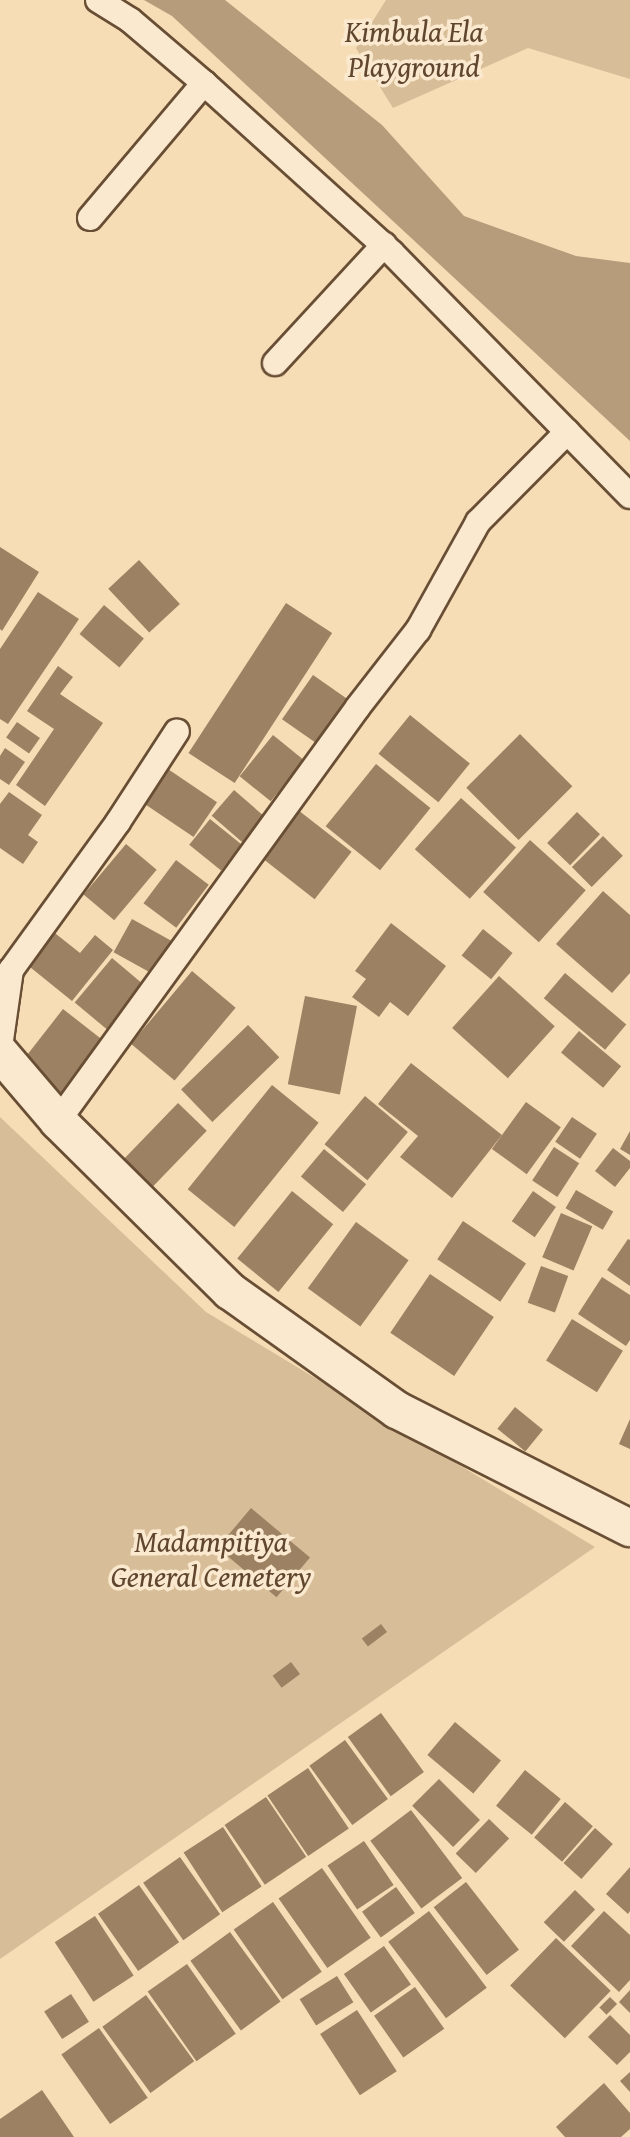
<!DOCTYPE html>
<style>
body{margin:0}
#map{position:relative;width:630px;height:2137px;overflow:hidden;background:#f7ddb5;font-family:"Gentium Book Plus",serif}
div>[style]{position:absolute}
.green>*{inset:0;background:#d7bd98}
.water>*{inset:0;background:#b69c7b}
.building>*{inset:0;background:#9c8162;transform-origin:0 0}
.roads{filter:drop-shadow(2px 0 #684e34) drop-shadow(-2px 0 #684e34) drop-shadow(0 2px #684e34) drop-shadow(0 -2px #684e34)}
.street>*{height:24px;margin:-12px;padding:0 12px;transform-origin:12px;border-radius:12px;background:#fae9cf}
.secondary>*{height:36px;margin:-18px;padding:0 18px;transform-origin:18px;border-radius:18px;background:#fae9cf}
span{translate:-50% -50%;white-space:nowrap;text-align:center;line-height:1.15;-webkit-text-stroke:7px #fae9cf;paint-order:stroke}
.park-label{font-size:30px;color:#60462d;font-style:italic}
</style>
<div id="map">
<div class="green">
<div style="clip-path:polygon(386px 0,630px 0,630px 79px,528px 48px,393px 108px,356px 48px)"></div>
<div style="clip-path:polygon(0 1117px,206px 1312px,595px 1547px,0 1959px)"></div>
</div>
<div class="water">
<div style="clip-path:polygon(144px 0,225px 0,382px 125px,464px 216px,576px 256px,630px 263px,630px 441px,172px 16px)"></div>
</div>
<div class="building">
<div style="clip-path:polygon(0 547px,39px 572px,2px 631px,0 629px)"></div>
<div style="left:139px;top:560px;width:60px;height:42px;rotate:47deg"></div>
<div style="clip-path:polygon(38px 592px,79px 619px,8px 724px,0 719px,0 649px)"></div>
<div style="left:286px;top:603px;width:55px;height:179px;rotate:33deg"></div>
<div style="left:104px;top:605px;width:52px;height:38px;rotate:40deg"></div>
<div style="clip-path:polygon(58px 666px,73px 677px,60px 694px,103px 723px,45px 806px,16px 785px,54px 729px,27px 711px)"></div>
<div style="left:313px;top:675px;width:45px;height:54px;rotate:35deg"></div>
<div style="left:410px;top:715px;width:77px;height:50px;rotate:39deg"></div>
<div style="left:17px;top:722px;width:28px;height:19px;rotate:35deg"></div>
<div style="left:520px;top:734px;width:74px;height:76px;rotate:45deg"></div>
<div style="left:273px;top:735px;width:40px;height:53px;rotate:39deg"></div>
<div style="clip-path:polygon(5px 748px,25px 762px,9px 785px,0 779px,0 756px)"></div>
<div style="left:159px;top:763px;width:70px;height:42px;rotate:34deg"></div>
<div style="left:376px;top:764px;width:70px;height:80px;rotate:39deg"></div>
<div style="left:234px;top:790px;width:41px;height:34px;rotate:41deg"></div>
<div style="clip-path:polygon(9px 792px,42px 815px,28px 835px,38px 842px,23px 864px,0 848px,0 804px)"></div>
<div style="left:461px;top:798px;width:74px;height:69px;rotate:42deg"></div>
<div style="left:298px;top:810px;width:68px;height:60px;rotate:38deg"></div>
<div style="left:577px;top:812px;width:32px;height:43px;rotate:44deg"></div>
<div style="left:210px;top:819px;width:41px;height:33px;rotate:39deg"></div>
<div style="left:603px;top:836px;width:28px;height:44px;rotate:45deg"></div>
<div style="left:530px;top:840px;width:75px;height:70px;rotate:42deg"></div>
<div style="left:126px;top:844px;width:40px;height:66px;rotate:40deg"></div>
<div style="left:176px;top:860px;width:41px;height:54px;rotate:37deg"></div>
<div style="clip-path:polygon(603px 891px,630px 915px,630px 973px,612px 993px,556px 944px)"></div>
<div style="left:132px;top:919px;width:49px;height:38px;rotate:29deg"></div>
<div style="clip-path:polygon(391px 923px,446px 966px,408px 1016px,390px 1002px,379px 1017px,352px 997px,366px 979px,355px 971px)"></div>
<div style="left:483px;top:929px;width:38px;height:34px;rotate:39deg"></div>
<div style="clip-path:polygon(51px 930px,80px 953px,95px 935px,113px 950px,72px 1001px,25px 963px)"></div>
<div style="left:112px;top:958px;width:45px;height:58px;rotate:40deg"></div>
<div style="left:192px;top:971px;width:57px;height:95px;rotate:40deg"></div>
<div style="left:565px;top:973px;width:80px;height:33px;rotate:40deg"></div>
<div style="left:499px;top:976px;width:75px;height:70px;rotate:42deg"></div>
<div style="left:305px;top:996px;width:53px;height:90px;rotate:11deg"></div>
<div style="left:63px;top:1009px;width:56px;height:71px;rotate:38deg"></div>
<div style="left:248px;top:1025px;width:45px;height:93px;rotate:46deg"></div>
<div style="left:579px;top:1031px;width:55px;height:28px;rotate:40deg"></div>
<div style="clip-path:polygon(411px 1063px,502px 1135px,452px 1198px,400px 1157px,418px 1136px,378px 1104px)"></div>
<div style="left:272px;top:1085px;width:60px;height:134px;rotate:39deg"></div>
<div style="left:365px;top:1096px;width:56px;height:63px;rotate:40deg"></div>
<div style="left:526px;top:1102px;width:43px;height:58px;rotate:36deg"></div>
<div style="left:178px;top:1103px;width:40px;height:89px;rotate:44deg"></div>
<div style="left:572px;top:1117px;width:30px;height:30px;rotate:34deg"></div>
<div style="clip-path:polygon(630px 1131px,630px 1155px,620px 1149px)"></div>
<div style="left:554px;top:1147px;width:30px;height:40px;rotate:33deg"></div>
<div style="clip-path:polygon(613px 1148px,630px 1161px,630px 1168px,615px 1187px,595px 1171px)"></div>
<div style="left:324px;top:1149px;width:55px;height:36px;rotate:40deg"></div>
<div style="left:576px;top:1190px;width:43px;height:21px;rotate:30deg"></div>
<div style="left:292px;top:1191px;width:53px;height:87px;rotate:39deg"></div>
<div style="left:533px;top:1191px;width:28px;height:37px;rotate:35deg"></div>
<div style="left:561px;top:1213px;width:34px;height:48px;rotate:23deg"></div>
<div style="left:463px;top:1221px;width:76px;height:46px;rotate:34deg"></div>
<div style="left:356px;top:1222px;width:65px;height:82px;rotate:36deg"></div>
<div style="clip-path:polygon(628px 1239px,630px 1240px,630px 1286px,607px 1270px)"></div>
<div style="left:541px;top:1266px;width:29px;height:39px;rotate:20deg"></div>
<div style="left:430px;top:1274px;width:77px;height:71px;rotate:34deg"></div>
<div style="clip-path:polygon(602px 1277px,630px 1295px,630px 1340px,626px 1346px,578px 1314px)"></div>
<div style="left:572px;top:1319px;width:60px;height:49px;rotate:32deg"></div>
<div style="left:515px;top:1407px;width:36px;height:28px;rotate:39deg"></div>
<div style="clip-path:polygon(630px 1419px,630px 1449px,619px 1444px)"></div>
<div style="left:251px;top:1508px;width:77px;height:52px;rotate:40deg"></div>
<div style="left:381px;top:1624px;width:10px;height:24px;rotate:53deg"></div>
<div style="left:291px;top:1662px;width:15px;height:23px;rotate:53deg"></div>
<div style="left:381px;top:1713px;width:73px;height:41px;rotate:54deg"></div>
<div style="left:455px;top:1722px;width:60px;height:43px;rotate:40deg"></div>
<div style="left:345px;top:1740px;width:73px;height:44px;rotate:54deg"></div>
<div style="left:308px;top:1768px;width:73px;height:49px;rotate:56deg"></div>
<div style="left:525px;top:1770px;width:46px;height:46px;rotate:39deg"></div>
<div style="left:439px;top:1779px;width:58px;height:38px;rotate:45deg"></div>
<div style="left:266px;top:1797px;width:72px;height:50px;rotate:56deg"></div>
<div style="left:565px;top:1802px;width:37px;height:47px;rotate:41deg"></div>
<div style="left:411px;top:1810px;width:85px;height:51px;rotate:53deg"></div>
<div style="left:489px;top:1819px;width:28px;height:48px;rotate:44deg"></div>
<div style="left:223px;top:1827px;width:71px;height:47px;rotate:57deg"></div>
<div style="left:595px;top:1828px;width:24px;height:47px;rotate:42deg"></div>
<div style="left:364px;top:1841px;width:53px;height:44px;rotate:56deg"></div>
<div style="left:180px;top:1857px;width:70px;height:45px;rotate:55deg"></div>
<div style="clip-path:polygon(630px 1867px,630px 1911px,628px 1914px,606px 1894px)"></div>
<div style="left:322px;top:1868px;width:85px;height:53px;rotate:55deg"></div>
<div style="left:466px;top:1882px;width:86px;height:41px;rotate:52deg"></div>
<div style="left:139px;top:1885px;width:70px;height:50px;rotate:55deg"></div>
<div style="left:396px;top:1887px;width:32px;height:42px;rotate:54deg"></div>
<div style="left:575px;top:1890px;width:28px;height:45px;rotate:44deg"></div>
<div style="left:273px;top:1902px;width:85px;height:48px;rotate:55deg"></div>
<div style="left:429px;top:1911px;width:96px;height:51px;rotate:53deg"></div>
<div style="clip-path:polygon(604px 1911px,630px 1935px,630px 1980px,619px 1992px,571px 1946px)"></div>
<div style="left:95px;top:1916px;width:71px;height:48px;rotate:57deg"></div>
<div style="left:230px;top:1932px;width:86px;height:49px;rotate:54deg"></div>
<div style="left:556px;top:1938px;width:76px;height:66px;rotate:44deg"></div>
<div style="left:384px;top:1946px;width:47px;height:49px;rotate:55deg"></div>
<div style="left:187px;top:1964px;width:85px;height:48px;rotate:55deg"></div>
<div style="left:337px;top:1976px;width:31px;height:44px;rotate:58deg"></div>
<div style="left:415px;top:1987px;width:51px;height:50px;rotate:55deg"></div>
<div style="clip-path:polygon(630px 1990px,630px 2013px,619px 2002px)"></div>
<div style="left:71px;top:1994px;width:33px;height:32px;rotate:57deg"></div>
<div style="left:146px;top:1995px;width:82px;height:54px;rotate:54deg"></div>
<div style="left:610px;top:1997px;width:10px;height:15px;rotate:45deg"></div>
<div style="left:357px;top:2010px;width:73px;height:44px;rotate:57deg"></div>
<div style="clip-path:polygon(610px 2015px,630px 2035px,630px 2052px,617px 2065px,588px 2037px)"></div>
<div style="left:99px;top:2028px;width:85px;height:46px;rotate:55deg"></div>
<div style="clip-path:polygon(630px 2072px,630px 2092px,620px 2081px)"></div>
<div style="clip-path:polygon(604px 2083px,630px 2113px,630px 2129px,621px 2137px,565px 2137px,556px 2127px)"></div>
<div style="clip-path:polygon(42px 2090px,74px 2137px,0 2137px,0 2119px)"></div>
</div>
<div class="roads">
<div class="street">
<div style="left:98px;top:0;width:38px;rotate:32deg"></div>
<div style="left:130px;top:20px;width:97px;rotate:40.4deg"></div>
<div style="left:204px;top:83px;width:253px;rotate:42.1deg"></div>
<div style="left:392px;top:253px;width:340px;rotate:45.6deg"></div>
<div style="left:90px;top:218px;width:177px;rotate:-49.8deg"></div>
<div style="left:275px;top:363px;width:161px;rotate:-47.3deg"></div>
<div style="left:0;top:1047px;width:78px;rotate:-81.9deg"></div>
<div style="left:11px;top:970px;width:183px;rotate:-54.1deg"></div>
<div style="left:118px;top:822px;width:108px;rotate:-57deg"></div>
<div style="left:58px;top:1121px;width:511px;rotate:-54.07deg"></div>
<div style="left:358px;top:707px;width:98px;rotate:-52.1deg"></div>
<div style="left:418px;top:630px;width:124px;rotate:-60.9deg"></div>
<div style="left:478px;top:522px;width:127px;rotate:-45.3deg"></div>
</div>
<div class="secondary">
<div style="left:0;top:1053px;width:89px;rotate:49.5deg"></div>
<div style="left:58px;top:1121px;width:242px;rotate:44.7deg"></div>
<div style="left:230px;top:1291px;width:205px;rotate:35.5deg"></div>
<div style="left:397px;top:1410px;width:261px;rotate:26.9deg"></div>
</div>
</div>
<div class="park-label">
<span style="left:414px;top:48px">Kimbula Ela<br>Playground</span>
<span style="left:211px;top:1558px">Madampitiya<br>General Cemetery</span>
</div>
</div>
